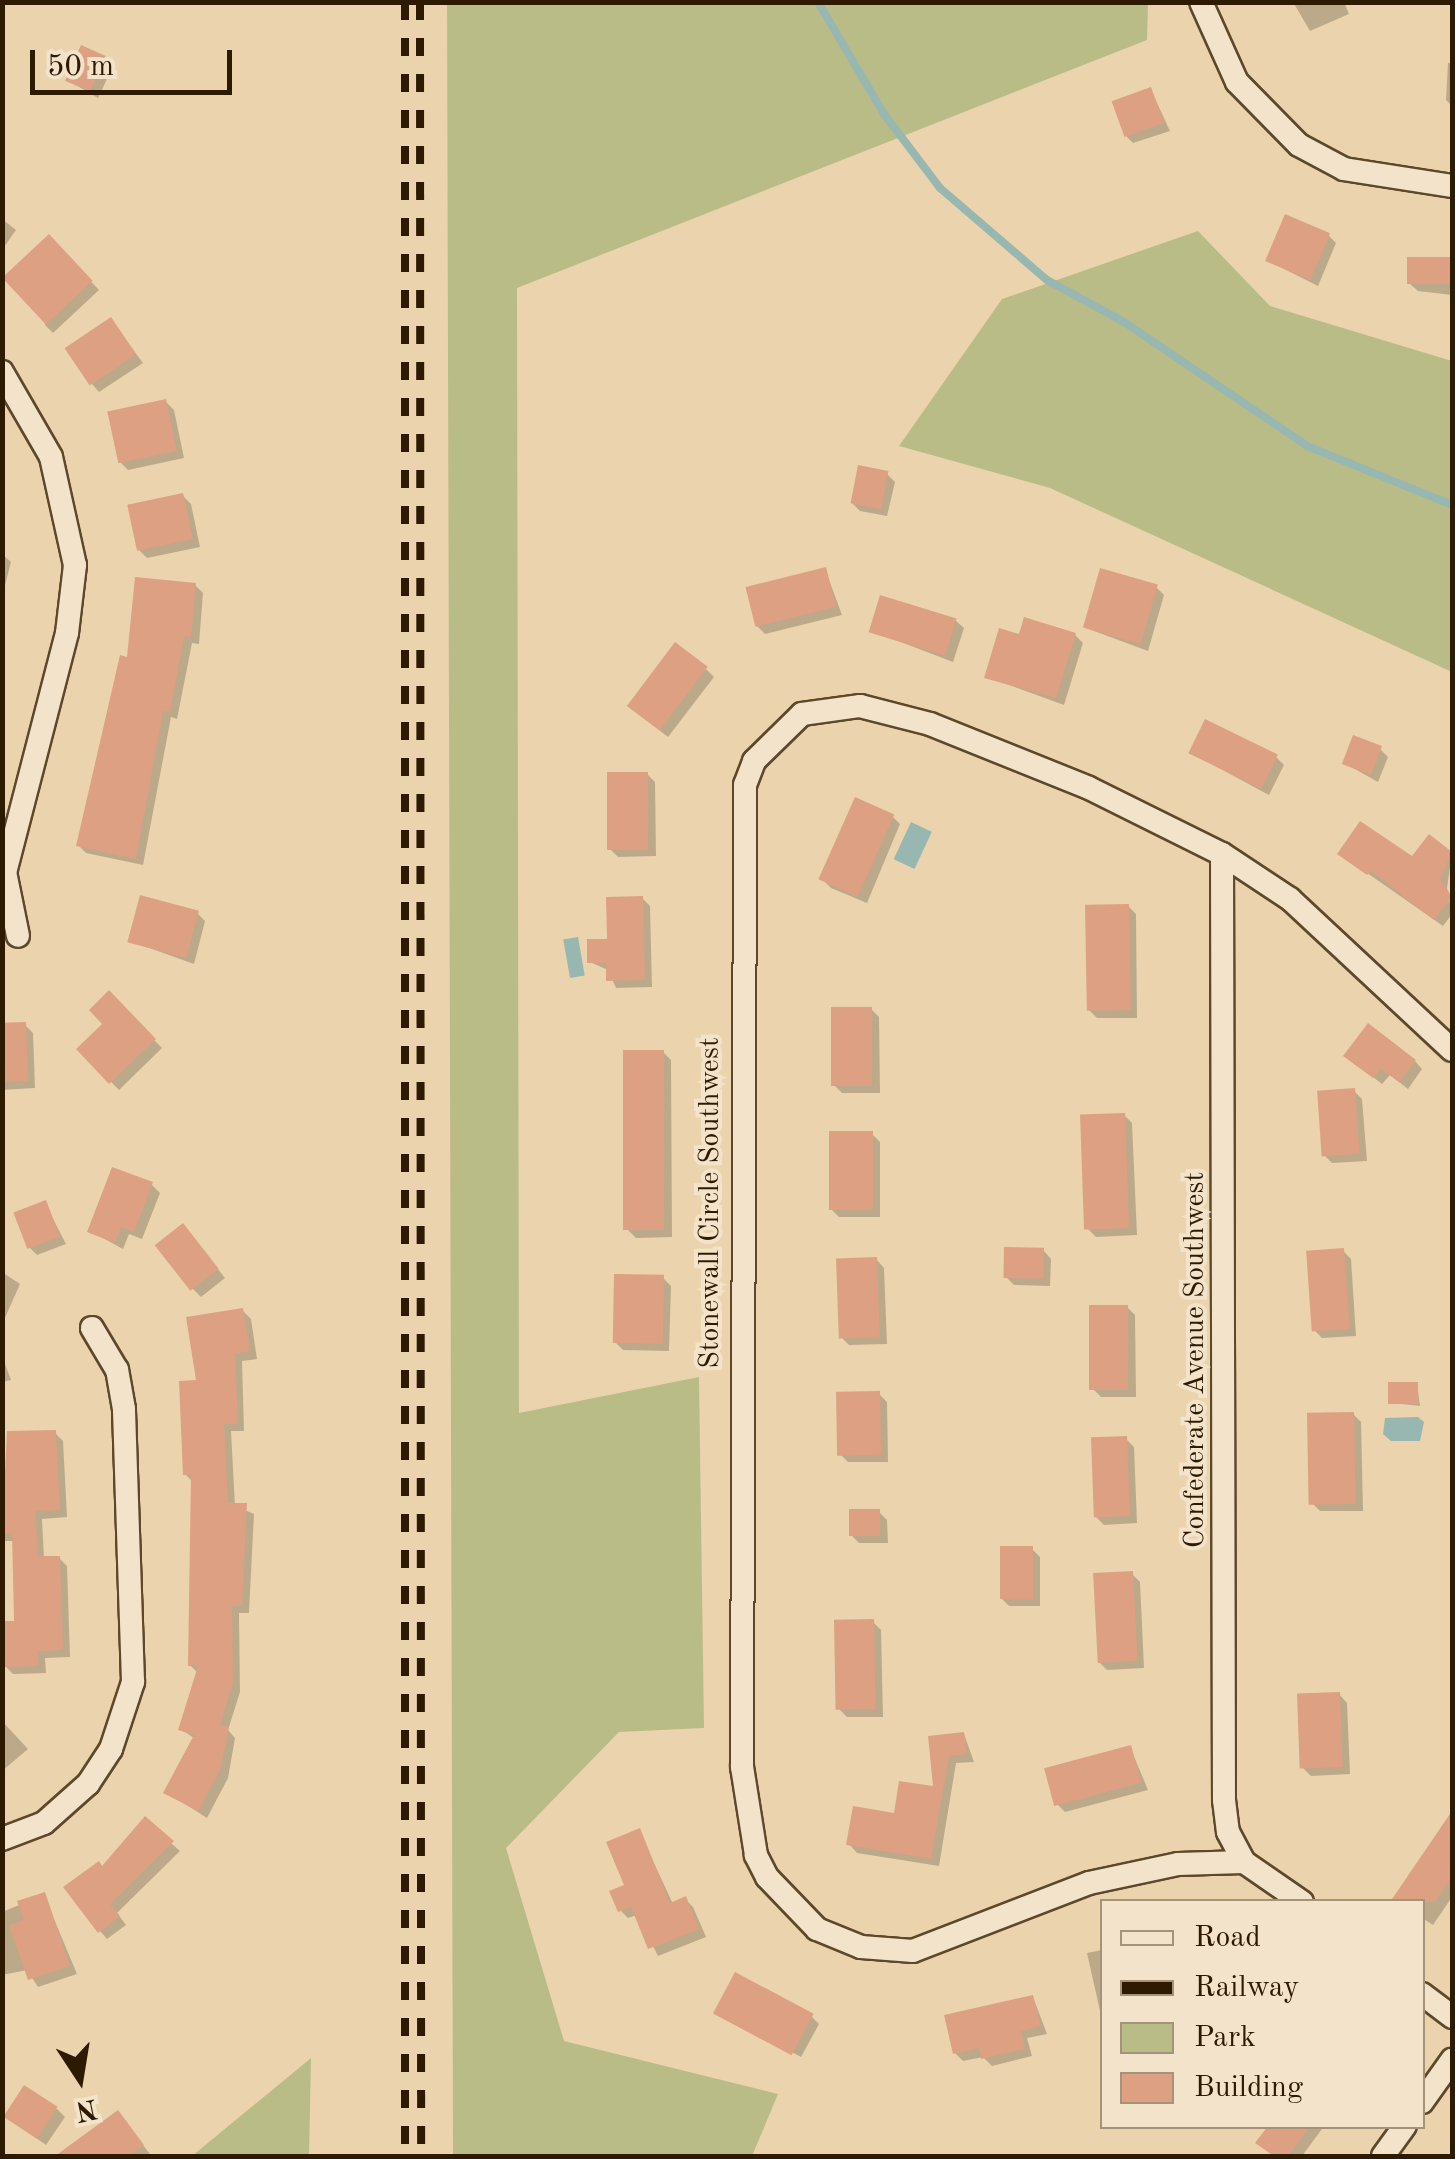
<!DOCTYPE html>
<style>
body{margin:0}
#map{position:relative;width:1455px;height:2159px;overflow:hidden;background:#ebd4ad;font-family:"Old Standard TT",serif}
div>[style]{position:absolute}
.green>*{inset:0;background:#babc88}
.water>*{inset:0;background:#99b7b1;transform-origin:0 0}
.shadow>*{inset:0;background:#0003}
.stream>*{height:8px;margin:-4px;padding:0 4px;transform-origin:4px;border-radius:4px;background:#99b7b1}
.building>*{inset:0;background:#dda083;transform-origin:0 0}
.roads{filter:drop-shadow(2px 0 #5d482b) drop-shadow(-2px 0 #5d482b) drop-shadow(0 2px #5d482b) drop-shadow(0 -2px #5d482b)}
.street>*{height:22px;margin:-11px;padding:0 11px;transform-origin:11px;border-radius:11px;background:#f2e3ca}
.rail>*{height:8px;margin-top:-4px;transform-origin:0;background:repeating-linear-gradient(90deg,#2e1a00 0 18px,transparent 0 36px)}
span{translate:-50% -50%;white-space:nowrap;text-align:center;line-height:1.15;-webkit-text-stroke:8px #f2e3ca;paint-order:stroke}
.street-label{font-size:28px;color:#2e1a00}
.frame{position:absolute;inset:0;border:5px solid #2e1a00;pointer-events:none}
.legend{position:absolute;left:1100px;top:1899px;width:325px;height:230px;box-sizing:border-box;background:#f2e3ca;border:2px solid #a49379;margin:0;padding:12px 18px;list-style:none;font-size:30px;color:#2e1a00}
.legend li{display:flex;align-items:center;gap:20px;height:50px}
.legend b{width:50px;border:2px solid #a49379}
.north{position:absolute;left:30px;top:2029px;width:100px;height:100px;-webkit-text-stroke:8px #f2e3ca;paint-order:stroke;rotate:168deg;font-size:28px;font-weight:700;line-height:40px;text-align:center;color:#2e1a00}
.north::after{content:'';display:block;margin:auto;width:35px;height:45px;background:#2e1a00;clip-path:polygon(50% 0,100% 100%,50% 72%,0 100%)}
.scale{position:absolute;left:30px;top:50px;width:202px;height:45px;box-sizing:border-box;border:5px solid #2e1a00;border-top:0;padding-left:12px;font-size:30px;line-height:35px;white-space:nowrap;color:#2e1a00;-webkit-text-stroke:8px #f2e3ca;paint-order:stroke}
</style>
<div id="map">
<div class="green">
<div style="clip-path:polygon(447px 3px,1148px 3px,1147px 40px,517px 288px,519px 1413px,699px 1377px,704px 1728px,619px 1732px,506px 1848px,564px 2041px,778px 2094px,752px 2156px,453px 2156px)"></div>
<div style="clip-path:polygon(1198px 231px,1270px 306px,1452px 361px,1452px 672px,1050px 488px,899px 446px,1002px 299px)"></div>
<div style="clip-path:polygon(311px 2058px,309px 2156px,192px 2156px)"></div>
</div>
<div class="water">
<div style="left:911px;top:822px;width:23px;height:41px;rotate:25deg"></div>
<div style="left:578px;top:937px;width:39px;height:15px;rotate:80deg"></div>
<div style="clip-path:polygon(1418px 1417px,1424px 1422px,1420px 1441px,1391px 1441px,1383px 1434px,1385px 1418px)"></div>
</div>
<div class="shadow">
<div style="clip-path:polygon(1293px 2px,1344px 2px,1349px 14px,1310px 31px)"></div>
<div style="clip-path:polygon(105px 58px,113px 66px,98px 98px,69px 81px)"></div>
<div style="clip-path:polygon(1448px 63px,1452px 63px,1452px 106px,1446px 100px)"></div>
<div style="clip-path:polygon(1151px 90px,1170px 131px,1133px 143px,1125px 135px)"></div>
<div style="clip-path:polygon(2px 219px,16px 230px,2px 250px)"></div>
<div style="clip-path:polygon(1328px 235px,1336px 243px,1318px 286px,1268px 261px)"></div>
<div style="clip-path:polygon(49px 237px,99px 290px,53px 333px,45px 325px)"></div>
<div style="clip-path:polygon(1452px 259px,1452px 295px,1418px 291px,1410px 284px,1410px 260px)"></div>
<div style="clip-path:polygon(111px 320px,143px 363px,99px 392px,92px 384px)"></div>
<div style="clip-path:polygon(166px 402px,174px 410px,184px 458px,128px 470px,120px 462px)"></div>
<div style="clip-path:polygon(887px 474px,895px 482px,887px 516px,860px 511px,852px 503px)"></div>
<div style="clip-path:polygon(183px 496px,191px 504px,200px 547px,147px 558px,139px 550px)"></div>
<div style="clip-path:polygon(2px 554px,11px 562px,2px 597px)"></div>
<div style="clip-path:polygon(825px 569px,842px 615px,765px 634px,757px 626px)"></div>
<div style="clip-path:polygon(195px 585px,203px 593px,199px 644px,192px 643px,177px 719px,171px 717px,143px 865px,86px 853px,78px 845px,130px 660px)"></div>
<div style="clip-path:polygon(1156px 587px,1164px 595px,1148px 651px,1086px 628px)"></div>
<div style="clip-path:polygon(955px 620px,964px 628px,953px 662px,872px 631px)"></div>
<div style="clip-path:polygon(1075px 635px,1083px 643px,1064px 705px,987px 677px,1021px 637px)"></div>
<div style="clip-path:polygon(706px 669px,714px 677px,668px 737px,637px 713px)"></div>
<div style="clip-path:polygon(1380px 749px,1388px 757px,1378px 782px,1344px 763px)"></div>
<div style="clip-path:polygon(1191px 753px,1276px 757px,1284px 765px,1269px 795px)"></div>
<div style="clip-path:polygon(647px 774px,655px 782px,656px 856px,618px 857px,610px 849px)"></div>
<div style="clip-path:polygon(892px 816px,900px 824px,867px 903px,831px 888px,823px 880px)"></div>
<div style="clip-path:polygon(1430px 837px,1452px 855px,1447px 888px,1452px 914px,1443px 926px,1340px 854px,1412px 859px)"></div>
<div style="clip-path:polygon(642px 898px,650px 906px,652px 987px,616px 988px,608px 970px,590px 962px)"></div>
<div style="clip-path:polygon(1128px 906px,1136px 914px,1137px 1018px,1097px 1018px,1089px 1010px)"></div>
<div style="clip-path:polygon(197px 913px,205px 921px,194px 964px,130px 941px)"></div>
<div style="clip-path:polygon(109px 994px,162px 1048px,119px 1090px,79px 1049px,106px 1024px)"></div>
<div style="clip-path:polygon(871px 1009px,879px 1017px,880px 1093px,842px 1093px,834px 1085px)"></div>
<div style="clip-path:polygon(25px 1025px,33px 1033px,35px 1088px,2px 1090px,2px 1026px)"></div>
<div style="clip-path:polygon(663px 1052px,671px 1060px,672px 1237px,636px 1238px,628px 1230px)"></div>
<div style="clip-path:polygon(1415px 1061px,1422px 1069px,1408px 1089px,1390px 1075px,1382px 1084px,1355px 1063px)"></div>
<div style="clip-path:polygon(1354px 1091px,1362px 1099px,1367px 1161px,1332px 1163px,1324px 1155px)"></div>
<div style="clip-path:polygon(1124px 1115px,1132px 1123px,1137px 1235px,1096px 1237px,1088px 1229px)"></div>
<div style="clip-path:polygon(872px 1134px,880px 1142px,880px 1217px,839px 1217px,831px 1209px)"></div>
<div style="clip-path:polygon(152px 1185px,160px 1193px,142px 1239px,129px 1234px,123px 1249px,90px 1231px)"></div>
<div style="clip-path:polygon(45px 1203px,66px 1244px,37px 1255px,29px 1247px)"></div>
<div style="clip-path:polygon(190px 1234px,225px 1278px,201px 1297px,193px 1289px)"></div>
<div style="clip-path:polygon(1043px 1250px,1051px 1259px,1050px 1286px,1014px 1285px,1006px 1277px)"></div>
<div style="clip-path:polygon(1343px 1251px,1351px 1259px,1356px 1336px,1322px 1338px,1314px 1330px)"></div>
<div style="clip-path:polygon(876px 1259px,884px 1268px,887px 1344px,849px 1345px,841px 1337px)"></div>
<div style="clip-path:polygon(2px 1272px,20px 1284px,4px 1320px,2px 1320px)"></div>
<div style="clip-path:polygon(663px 1278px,671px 1286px,669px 1351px,623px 1350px,615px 1342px)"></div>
<div style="clip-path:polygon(1127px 1307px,1135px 1315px,1136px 1397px,1101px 1397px,1093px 1389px)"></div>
<div style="clip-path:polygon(243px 1311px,251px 1319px,257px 1359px,242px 1361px,244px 1431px,231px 1431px,235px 1506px,254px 1514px,249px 1613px,239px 1613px,240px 1692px,228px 1730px,235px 1738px,228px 1778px,207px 1818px,166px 1792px,195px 1739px,181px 1729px,199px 1674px,190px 1665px,193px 1482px,185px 1474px,199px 1382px)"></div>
<div style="clip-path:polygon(2px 1356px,11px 1380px,2px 1382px)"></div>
<div style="clip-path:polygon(1417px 1384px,1420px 1406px,1392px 1403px)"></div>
<div style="clip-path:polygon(879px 1394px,887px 1402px,888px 1462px,848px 1462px,840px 1454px)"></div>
<div style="clip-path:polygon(1353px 1414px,1361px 1422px,1363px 1511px,1320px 1511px,1312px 1503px)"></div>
<div style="clip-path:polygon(55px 1433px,63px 1441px,67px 1517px,42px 1519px,44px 1558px,59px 1558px,67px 1566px,70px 1657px,45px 1658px,46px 1673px,13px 1674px,5px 1666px,16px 1623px,15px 1541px,2px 1541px,2px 1491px,11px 1490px)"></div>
<div style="clip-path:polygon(1126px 1439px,1134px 1447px,1137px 1523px,1104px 1525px,1096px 1517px)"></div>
<div style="clip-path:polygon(879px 1512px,887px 1520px,888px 1543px,859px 1543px,851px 1535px)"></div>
<div style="clip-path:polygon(1032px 1549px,1040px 1557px,1040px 1606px,1009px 1606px,1001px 1598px)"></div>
<div style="clip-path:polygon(1132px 1574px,1140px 1582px,1144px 1668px,1107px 1670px,1099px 1662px)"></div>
<div style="clip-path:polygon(873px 1622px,881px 1630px,883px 1717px,847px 1717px,839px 1709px)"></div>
<div style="clip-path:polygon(1339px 1694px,1347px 1703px,1350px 1774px,1311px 1776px,1303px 1768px)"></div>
<div style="clip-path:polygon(2px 1721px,28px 1749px,2px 1771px)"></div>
<div style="clip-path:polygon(964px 1734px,974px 1762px,956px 1763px,939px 1866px,857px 1853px,849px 1844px,935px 1789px,930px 1738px)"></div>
<div style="clip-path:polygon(1130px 1747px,1148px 1790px,1065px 1812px,1057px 1804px)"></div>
<div style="clip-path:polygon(1452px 1815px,1452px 1897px,1433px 1925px,1422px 1918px,1422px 1902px,1396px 1897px)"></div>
<div style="clip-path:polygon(145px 1820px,180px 1851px,117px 1913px,126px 1925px,107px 1939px,100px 1931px,103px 1868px)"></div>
<div style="clip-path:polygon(639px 1831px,673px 1904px,685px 1899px,693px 1907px,706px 1937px,658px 1956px,637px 1915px,628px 1918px,620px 1910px)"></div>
<div style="clip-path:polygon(44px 1895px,77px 1974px,38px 1987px,27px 1970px,2px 1975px,2px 1912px)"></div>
<div style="clip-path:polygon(1102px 1950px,1102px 2020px,1087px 1953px)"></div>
<div style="clip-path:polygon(1033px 1997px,1047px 2034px,1027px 2038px,1032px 2056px,992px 2066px,983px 2057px,963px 2061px,955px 2053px)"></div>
<div style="clip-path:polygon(715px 2012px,811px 2016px,819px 2024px,801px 2057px)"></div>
<div style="clip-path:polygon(57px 2109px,65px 2117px,46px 2145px,6px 2117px)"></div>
<div style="clip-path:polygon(118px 2113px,150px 2154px,59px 2156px)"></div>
<div style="clip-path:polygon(1270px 2126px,1320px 2126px,1322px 2129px,1302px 2156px,1275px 2156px,1267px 2151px)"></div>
</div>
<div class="stream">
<div style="left:818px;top:2px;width:130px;rotate:59.5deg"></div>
<div style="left:884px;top:114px;width:93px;rotate:52.9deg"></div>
<div style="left:940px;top:188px;width:141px;rotate:40.7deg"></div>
<div style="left:1047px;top:280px;width:88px;rotate:28.6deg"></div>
<div style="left:1124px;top:322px;width:221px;rotate:34.1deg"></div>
<div style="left:1307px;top:446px;width:157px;rotate:22.1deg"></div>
</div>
<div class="building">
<div style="left:81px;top:45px;width:27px;height:39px;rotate:24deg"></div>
<div style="left:1151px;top:87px;width:38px;height:42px;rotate:70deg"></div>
<div style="left:1285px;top:214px;width:49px;height:51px;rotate:23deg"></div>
<div style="left:49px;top:234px;width:64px;height:64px;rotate:47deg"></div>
<div style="left:1452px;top:257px;width:27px;height:45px;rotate:90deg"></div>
<div style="left:111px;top:317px;width:45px;height:56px;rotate:56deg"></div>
<div style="left:166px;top:399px;width:53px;height:60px;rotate:78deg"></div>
<div style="left:858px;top:465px;width:31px;height:39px;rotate:11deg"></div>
<div style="left:183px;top:493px;width:47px;height:57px;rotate:78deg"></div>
<div style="left:826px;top:567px;width:41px;height:83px;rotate:76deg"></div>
<div style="left:1100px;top:568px;width:60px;height:62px;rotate:16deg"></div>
<div style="clip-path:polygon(135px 577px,196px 583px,191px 637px,184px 636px,170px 712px,163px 711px,136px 859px,76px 846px,120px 655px,127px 657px)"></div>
<div style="left:880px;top:595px;width:80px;height:39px;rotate:17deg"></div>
<div style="clip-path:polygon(1024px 617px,1076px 633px,1056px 698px,984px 678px,999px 628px,1019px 634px)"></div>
<div style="left:675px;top:642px;width:41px;height:80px;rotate:37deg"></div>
<div style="left:1205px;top:719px;width:81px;height:38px;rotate:26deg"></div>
<div style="left:1353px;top:735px;width:31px;height:31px;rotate:21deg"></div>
<div style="left:607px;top:772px;width:41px;height:78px"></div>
<div style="left:855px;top:797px;width:43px;height:90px;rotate:24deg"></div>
<div style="clip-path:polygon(1360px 821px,1412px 856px,1429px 834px,1452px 852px,1440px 879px,1452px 897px,1434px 920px,1371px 871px,1367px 875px,1337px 854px)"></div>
<div style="left:140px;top:895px;width:61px;height:49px;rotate:15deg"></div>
<div style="clip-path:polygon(643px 896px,645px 980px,606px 981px,606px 963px,587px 963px,587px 939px,607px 939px,606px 897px)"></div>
<div style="left:1129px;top:904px;width:106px;height:44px;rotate:89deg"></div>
<div style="clip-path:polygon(109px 990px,156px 1039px,109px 1084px,76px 1049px,102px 1024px,89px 1010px)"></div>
<div style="left:831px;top:1007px;width:41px;height:79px"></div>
<div style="left:26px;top:1022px;width:59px;height:24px;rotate:88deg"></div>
<div style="clip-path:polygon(1368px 1023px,1416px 1060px,1399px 1082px,1381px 1069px,1373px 1078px,1343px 1056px)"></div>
<div style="left:664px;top:1050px;width:180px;height:41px;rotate:90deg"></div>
<div style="left:1355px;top:1088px;width:66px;height:38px;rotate:86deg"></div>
<div style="left:1125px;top:1113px;width:115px;height:45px;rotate:88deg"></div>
<div style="left:829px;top:1131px;width:44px;height:79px"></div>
<div style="clip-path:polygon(112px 1167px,153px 1182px,134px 1232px,121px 1227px,115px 1243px,87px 1232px)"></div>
<div style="left:46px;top:1200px;width:39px;height:35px;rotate:69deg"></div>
<div style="left:183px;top:1223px;width:58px;height:36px;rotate:52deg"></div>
<div style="left:1004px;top:1247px;width:40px;height:31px;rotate:1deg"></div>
<div style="left:1344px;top:1248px;width:81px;height:38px;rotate:86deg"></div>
<div style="left:877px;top:1257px;width:80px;height:41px;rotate:88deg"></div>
<div style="left:614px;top:1274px;width:50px;height:69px;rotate:1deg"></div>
<div style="left:1089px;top:1305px;width:39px;height:85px"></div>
<div style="clip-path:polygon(243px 1308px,250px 1351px,235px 1354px,238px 1424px,224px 1424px,228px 1503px,247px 1503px,242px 1606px,232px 1606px,233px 1682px,220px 1725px,229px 1727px,220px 1770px,198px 1811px,163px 1793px,194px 1735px,178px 1730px,198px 1666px,188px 1666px,191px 1475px,183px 1475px,179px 1381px,196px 1380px,186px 1317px)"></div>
<div style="left:1388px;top:1382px;width:30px;height:22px"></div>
<div style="left:880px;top:1391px;width:64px;height:44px;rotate:89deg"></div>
<div style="left:1354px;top:1412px;width:92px;height:47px;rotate:89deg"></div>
<div style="clip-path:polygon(56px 1430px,60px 1510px,35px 1511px,38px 1556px,60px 1556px,63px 1650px,38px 1651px,39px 1666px,2px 1667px,2px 1621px,14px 1621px,12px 1533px,2px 1534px,7px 1431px)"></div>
<div style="left:1127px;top:1436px;width:80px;height:36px;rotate:88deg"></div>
<div style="left:849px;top:1509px;width:31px;height:27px"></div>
<div style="left:1000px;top:1546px;width:33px;height:53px"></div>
<div style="left:1133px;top:1571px;width:90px;height:40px;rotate:87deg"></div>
<div style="left:874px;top:1619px;width:90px;height:40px;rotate:89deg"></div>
<div style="left:1340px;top:1692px;width:75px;height:43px;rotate:88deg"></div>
<div style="clip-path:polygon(964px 1732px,967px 1754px,949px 1756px,931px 1859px,846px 1845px,853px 1806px,894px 1813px,899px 1781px,933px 1786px,928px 1736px)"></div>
<div style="left:1131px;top:1745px;width:39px;height:90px;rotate:75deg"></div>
<div style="clip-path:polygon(1452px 1811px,1452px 1876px,1435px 1902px,1390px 1902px)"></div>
<div style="clip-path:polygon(145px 1816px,174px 1841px,110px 1904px,120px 1916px,98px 1933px,63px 1887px,99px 1861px,102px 1866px)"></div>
<div style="clip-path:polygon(640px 1828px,670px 1903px,686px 1896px,699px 1929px,648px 1949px,631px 1907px,618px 1912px,609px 1891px,624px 1885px,606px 1842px)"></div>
<div style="clip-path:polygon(45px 1892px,70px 1966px,28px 1980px,9px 1925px,24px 1920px,17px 1901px)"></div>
<div style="left:735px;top:1972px;width:89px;height:47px;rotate:28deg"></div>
<div style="clip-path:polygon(1033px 1995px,1041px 2026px,1021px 2031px,1025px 2049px,981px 2059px,979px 2048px,953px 2054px,944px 2015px)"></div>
<div style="left:24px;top:2085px;width:40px;height:38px;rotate:33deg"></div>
<div style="clip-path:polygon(118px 2110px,144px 2145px,129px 2156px,55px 2156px)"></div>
<div style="clip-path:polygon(1268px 2126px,1310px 2126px,1288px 2156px,1274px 2156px,1255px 2143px)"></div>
</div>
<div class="roads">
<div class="street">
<div style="left:1201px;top:2px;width:88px;rotate:65.8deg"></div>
<div style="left:1237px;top:82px;width:88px;rotate:45.5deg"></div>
<div style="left:1299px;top:145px;width:51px;rotate:28.1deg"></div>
<div style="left:1344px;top:169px;width:109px;rotate:8.9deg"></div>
<div style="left:2px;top:372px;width:98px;rotate:60deg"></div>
<div style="left:51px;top:457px;width:111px;rotate:77.5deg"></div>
<div style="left:75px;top:565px;width:68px;rotate:96.7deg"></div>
<div style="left:67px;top:633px;width:247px;rotate:104.5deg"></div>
<div style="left:5px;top:872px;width:65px;rotate:78.5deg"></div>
<div style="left:1222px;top:854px;width:946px;rotate:89.88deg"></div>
<div style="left:1224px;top:1800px;width:32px;rotate:83deg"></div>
<div style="left:1228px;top:1832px;width:34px;rotate:62deg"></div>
<div style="left:2px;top:1839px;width:45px;rotate:-20.9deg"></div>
<div style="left:44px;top:1823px;width:59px;rotate:-41.6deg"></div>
<div style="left:88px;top:1784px;width:42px;rotate:-56.7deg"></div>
<div style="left:111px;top:1749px;width:71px;rotate:-71.8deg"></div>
<div style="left:133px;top:1682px;width:273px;rotate:-91.9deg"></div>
<div style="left:124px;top:1409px;width:40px;rotate:-100deg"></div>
<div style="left:117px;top:1370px;width:49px;rotate:-120.8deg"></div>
<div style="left:1302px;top:1902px;width:70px;rotate:-145.4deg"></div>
<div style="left:1244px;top:1862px;width:66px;rotate:178.3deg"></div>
<div style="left:1178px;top:1864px;width:91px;rotate:167.9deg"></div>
<div style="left:1089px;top:1883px;width:189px;rotate:158.9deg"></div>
<div style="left:913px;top:1951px;width:52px;rotate:-175.6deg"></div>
<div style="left:861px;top:1947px;width:48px;rotate:-157.8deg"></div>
<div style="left:817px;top:1929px;width:72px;rotate:-133.9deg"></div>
<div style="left:767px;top:1877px;width:25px;rotate:-117deg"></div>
<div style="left:756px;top:1855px;width:89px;rotate:-99deg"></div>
<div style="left:742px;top:1767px;width:982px;rotate:-89.82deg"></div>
<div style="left:745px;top:785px;width:26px;rotate:-69deg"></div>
<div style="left:754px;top:761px;width:67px;rotate:-44.4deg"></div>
<div style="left:802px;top:714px;width:59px;rotate:-7.9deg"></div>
<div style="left:860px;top:706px;width:72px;rotate:14.4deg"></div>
<div style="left:930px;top:724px;width:171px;rotate:21.9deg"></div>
<div style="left:1089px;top:788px;width:148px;rotate:26.4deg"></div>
<div style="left:1222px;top:854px;width:82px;rotate:33.5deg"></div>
<div style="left:1290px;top:899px;width:221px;rotate:43deg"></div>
<div style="left:1422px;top:1994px;width:38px;rotate:37deg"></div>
<div style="left:1422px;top:2102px;width:52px;rotate:-54.5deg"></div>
<div style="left:1383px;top:2156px;width:37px;rotate:-54deg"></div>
</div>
</div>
<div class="rail">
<div style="left:405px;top:2px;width:2154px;rotate:90deg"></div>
<div style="left:420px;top:2px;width:2154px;rotate:89.97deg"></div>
</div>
<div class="street-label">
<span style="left:711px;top:1203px;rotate:-90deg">Stonewall Circle Southwest</span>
<span style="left:1196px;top:1360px;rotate:-90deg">Confederate Avenue Southwest</span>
</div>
<div class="frame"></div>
<ul class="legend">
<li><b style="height:12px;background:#f2e3ca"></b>Road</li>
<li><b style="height:12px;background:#2e1a00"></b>Railway</li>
<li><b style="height:28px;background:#babc88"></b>Park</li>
<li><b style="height:28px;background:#dda083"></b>Building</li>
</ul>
<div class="north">N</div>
<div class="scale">50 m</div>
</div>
